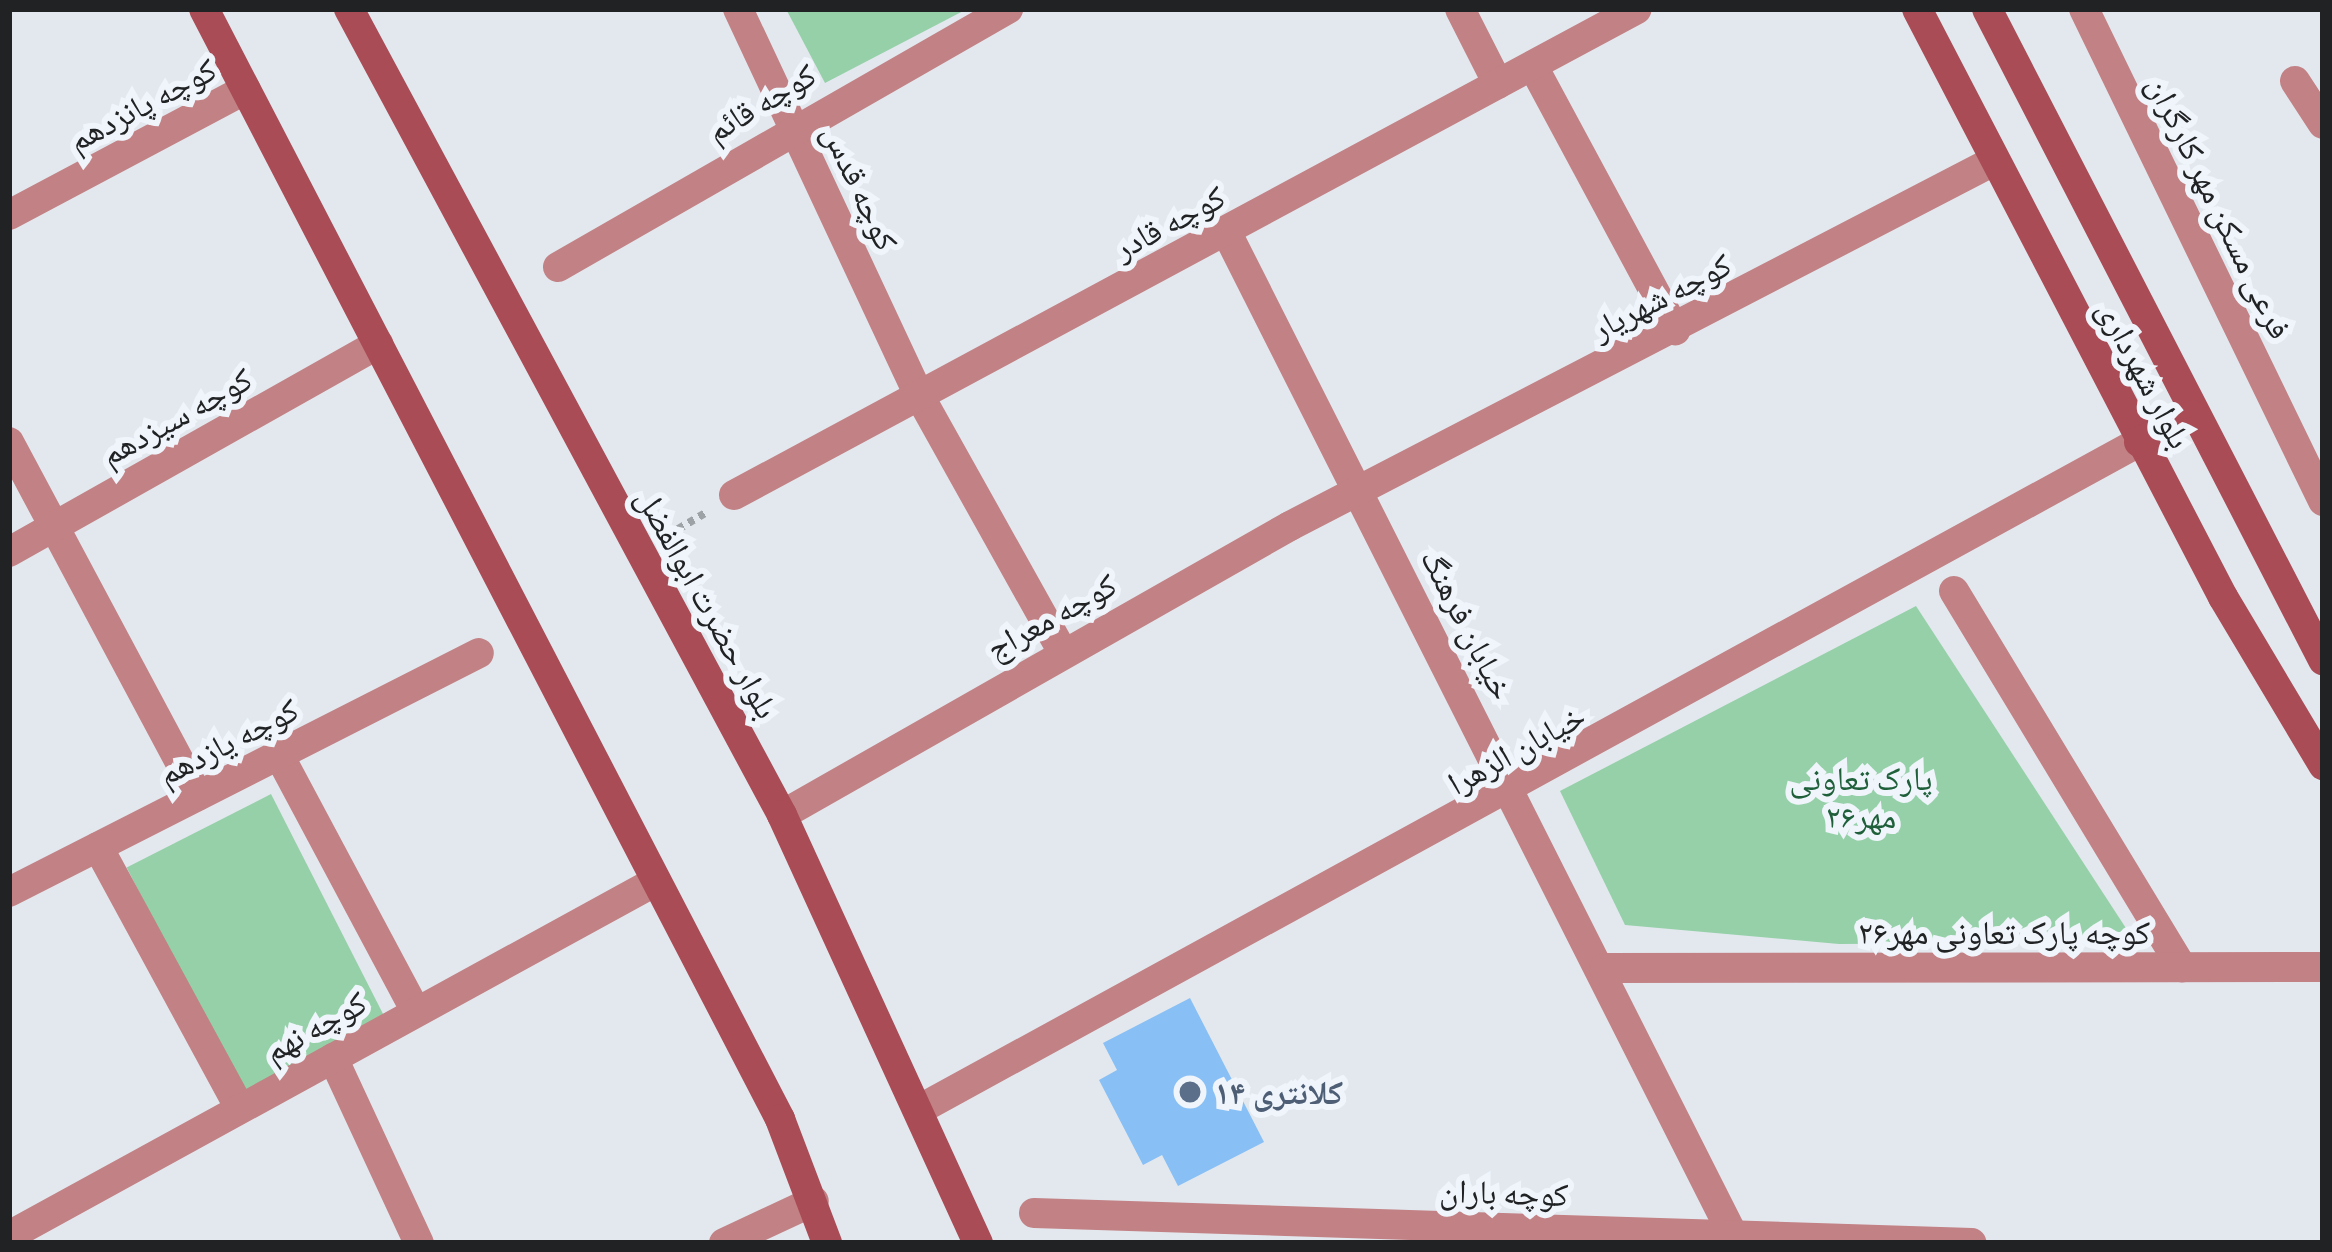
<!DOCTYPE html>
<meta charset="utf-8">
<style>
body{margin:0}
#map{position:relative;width:2332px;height:1252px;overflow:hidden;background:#e2e8ee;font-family:Manrope,"Noto Naskh Arabic",sans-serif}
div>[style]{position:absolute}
.green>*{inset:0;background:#95d0a8;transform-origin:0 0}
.building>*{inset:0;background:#88bff4}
.path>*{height:8px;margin-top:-4px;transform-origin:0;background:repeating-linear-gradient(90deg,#9da2a6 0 6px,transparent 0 12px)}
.street>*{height:30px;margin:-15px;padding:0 15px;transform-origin:15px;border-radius:15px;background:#c28184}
.secondary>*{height:30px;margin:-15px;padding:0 15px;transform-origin:15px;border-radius:15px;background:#a94c56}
.dots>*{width:33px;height:33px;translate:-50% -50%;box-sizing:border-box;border:6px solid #eff5fb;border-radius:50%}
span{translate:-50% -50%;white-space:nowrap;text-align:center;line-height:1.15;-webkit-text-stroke:12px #eff5fb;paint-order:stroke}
.street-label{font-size:33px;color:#202224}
.park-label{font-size:33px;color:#1f603b}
.service-label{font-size:33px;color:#4e5e75;font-weight:700}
.left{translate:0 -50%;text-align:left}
.frame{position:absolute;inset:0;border:12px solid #202224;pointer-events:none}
</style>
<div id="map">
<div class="green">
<div style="clip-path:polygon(786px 9px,967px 9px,825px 83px)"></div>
<div style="clip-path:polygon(1916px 606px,2135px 942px,1839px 944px,1625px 925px,1560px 791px)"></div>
<div style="left:271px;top:794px;width:254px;height:162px;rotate:63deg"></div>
</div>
<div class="building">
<div style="clip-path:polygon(1190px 998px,1264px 1142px,1178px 1186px,1162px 1155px,1143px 1165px,1099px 1080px,1117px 1070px,1103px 1043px)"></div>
</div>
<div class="path">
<div style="left:668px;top:535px;width:45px;rotate:-30.5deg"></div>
</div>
<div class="street">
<div style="left:738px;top:9px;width:426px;rotate:64.9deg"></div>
<div style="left:919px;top:395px;width:293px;rotate:60.8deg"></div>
<div style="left:1460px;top:9px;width:84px;rotate:63.1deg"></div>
<div style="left:2084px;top:9px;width:547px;rotate:64.09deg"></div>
<div style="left:1534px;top:68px;width:298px;rotate:61.7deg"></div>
<div style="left:2295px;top:81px;width:51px;rotate:56.9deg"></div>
<div style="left:9px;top:215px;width:268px;rotate:-28deg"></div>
<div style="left:1227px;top:233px;width:1131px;rotate:63.21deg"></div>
<div style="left:558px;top:267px;width:519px;rotate:-29.83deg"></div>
<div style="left:9px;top:442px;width:401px;rotate:61.9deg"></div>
<div style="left:734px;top:495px;width:1025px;rotate:-28.29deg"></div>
<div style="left:9px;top:552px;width:424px;rotate:-29.4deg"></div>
<div style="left:1954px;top:591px;width:440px;rotate:58.8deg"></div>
<div style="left:279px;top:755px;width:291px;rotate:61.9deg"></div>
<div style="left:782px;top:815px;width:584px;rotate:-29.64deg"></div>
<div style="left:1290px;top:526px;width:793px;rotate:-27.41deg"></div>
<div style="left:98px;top:847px;width:297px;rotate:61.5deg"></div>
<div style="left:9px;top:892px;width:527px;rotate:-26.95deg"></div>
<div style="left:1604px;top:968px;width:719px;rotate:-0.08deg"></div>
<div style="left:333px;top:1058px;width:204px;rotate:65.1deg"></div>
<div style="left:922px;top:1108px;width:1387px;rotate:-28.69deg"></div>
<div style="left:1034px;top:1213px;width:938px;rotate:1.83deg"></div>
<div style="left:9px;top:1236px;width:738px;rotate:-28.75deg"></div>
<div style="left:724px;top:1243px;width:99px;rotate:-25deg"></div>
</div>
<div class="secondary">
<div style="left:204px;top:9px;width:1251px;rotate:62.57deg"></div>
<div style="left:780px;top:1119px;width:133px;rotate:69.2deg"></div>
<div style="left:349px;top:9px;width:915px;rotate:61.75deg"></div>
<div style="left:782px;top:815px;width:471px;rotate:65.4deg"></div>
<div style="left:1917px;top:9px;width:663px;rotate:62.51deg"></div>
<div style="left:2223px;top:597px;width:196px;rotate:59.2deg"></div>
<div style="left:1987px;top:9px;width:733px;rotate:62.7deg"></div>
<div style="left:2139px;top:442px;width:60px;rotate:-26.6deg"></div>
</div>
<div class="dots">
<div style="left:1190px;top:1092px;background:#5c6f8a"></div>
</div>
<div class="street-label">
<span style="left:761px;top:102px;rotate:-31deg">کوچه قائم</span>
<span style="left:142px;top:104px;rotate:-28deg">کوچه پانزدهم</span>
<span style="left:861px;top:187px;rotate:65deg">کوچه قدس</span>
<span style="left:2220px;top:207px;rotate:64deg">فرعی مسکن مهر کارگران</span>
<span style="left:1169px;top:222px;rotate:-28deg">کوچه قادر</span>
<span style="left:1661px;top:296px;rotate:-27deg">کوچه شهریار</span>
<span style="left:2145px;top:374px;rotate:62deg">بلوار شهرداری</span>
<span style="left:176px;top:416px;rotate:-29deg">کوچه سیزدهم</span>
<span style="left:708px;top:603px;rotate:61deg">بلوار حضرت ابوالفضل</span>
<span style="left:1051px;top:616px;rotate:-29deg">کوچه معراج</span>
<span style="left:1468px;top:624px;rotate:63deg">خیابان فرهنگ</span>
<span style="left:228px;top:741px;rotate:-27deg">کوچه یازدهم</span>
<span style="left:1516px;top:749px;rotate:-29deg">خیابان الزهرا</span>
<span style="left:2004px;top:932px">کوچه پارک تعاونی مهر۲۶</span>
<span style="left:315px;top:1026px;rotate:-29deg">کوچه نهم</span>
<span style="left:1504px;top:1192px;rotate:2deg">کوچه باران</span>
</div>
<div class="park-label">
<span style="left:1861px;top:797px">پارک تعاونی<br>مهر۲۶</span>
</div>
<div class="service-label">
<span class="left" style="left:1214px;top:1092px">کلانتری ۱۴</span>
</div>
<div class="frame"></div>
</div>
